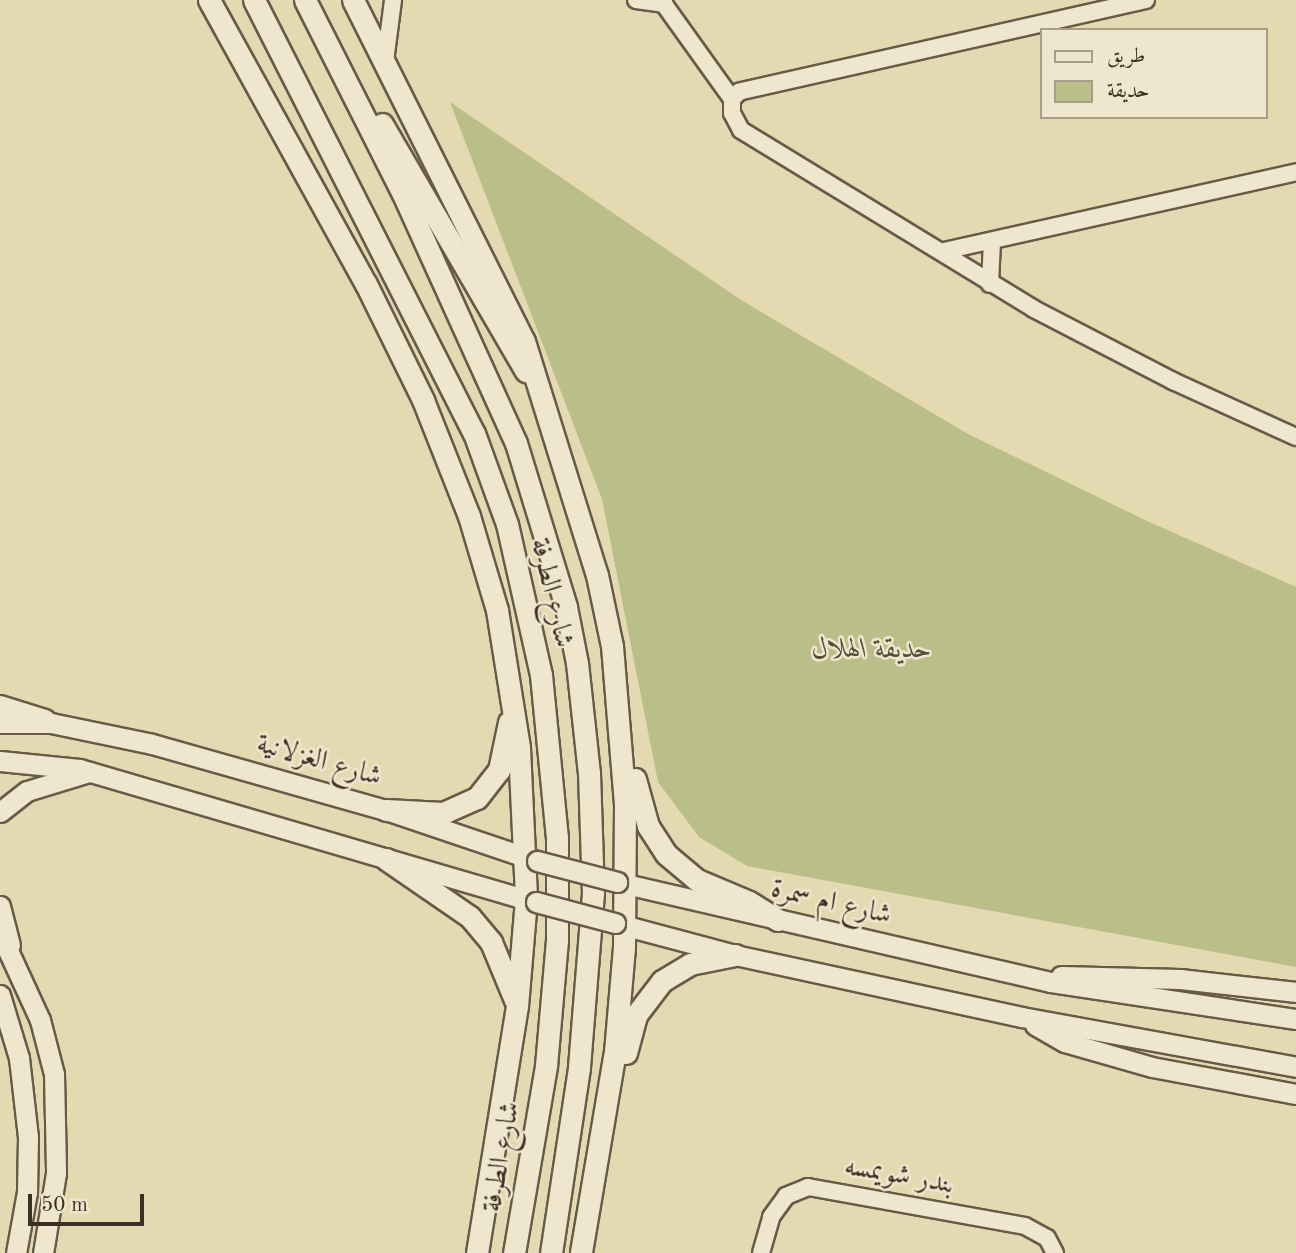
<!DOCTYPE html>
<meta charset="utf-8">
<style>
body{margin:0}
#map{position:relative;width:1296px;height:1253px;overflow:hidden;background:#e5d9b2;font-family:"Old Standard TT",Amiri,serif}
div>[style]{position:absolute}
.green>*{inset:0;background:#babe88}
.roads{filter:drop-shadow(2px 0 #675a48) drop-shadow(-2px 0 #675a48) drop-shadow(0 2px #675a48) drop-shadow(0 -2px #675a48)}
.minor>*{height:16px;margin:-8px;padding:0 8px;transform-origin:8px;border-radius:8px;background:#eee6cd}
.tertiary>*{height:19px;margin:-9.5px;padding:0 9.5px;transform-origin:9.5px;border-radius:9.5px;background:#eee6cd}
.secondary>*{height:21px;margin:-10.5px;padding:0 10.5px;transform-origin:10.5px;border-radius:10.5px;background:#eee6cd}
.bridges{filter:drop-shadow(2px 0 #675a48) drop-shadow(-2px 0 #675a48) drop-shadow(0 2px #675a48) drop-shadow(0 -2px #675a48)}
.tertiary-bridge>*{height:19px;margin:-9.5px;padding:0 9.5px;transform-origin:9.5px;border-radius:9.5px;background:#eee6cd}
span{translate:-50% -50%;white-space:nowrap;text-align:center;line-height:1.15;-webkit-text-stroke:5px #eee6cd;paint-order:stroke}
.street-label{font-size:28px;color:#3d2f24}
.park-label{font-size:28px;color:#564c38;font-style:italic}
.legend{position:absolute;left:1040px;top:28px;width:228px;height:91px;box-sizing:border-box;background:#eee6cd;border:2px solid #a79d89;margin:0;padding:9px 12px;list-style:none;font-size:21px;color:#3d2f24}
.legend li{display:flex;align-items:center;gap:14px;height:35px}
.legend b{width:35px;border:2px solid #a79d89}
.scale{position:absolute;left:28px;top:1194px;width:116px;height:32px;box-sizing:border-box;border:4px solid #3d2f24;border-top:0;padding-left:9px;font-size:21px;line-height:24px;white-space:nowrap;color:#3d2f24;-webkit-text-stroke:5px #eee6cd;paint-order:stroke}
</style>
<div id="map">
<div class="green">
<div style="clip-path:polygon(450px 102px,741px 300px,970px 435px,1147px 521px,1296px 587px,1296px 967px,747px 866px,699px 837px,658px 782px,602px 499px)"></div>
</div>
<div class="roads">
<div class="minor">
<div style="left:636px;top:0;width:29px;rotate:8deg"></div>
<div style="left:661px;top:0;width:122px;rotate:54.4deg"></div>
<div style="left:1146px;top:0;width:417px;rotate:167.3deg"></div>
<div style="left:739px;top:92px;width:10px;rotate:135deg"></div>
<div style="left:732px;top:99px;width:14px;rotate:90deg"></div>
<div style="left:732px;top:113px;width:19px;rotate:62deg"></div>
<div style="left:741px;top:130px;width:343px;rotate:31.4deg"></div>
<div style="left:1034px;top:309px;width:157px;rotate:27.4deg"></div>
<div style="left:1173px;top:381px;width:135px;rotate:24.5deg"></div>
<div style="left:385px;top:62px;width:63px;rotate:-82.6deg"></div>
<div style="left:944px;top:251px;width:361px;rotate:-12.6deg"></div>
<div style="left:990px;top:284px;width:42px;rotate:-87.3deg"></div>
<div style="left:761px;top:1253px;width:37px;rotate:-74deg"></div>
<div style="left:771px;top:1217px;width:26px;rotate:-54deg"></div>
<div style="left:786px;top:1196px;width:24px;rotate:-22deg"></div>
<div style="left:808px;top:1187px;width:220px;rotate:10.2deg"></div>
<div style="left:1025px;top:1226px;width:25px;rotate:29deg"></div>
<div style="left:1047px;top:1238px;width:17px;rotate:62deg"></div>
</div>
<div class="tertiary">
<div style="left:0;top:705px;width:47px;rotate:17.3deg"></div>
<div style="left:0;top:723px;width:51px"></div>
<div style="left:51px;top:723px;width:103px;rotate:11.7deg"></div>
<div style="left:152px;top:744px;width:243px;rotate:15.8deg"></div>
<div style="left:386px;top:810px;width:159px;rotate:18.7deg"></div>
<div style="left:0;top:761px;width:80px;rotate:5.7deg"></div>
<div style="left:80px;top:769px;width:475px;rotate:16.3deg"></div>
<div style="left:0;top:812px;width:34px;rotate:-38deg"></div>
<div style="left:27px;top:791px;width:65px;rotate:-17deg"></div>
<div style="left:617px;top:882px;width:445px;rotate:13deg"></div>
<div style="left:1051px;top:982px;width:248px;rotate:8.6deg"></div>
<div style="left:0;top:906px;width:40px;rotate:75.6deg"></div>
<div style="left:615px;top:923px;width:124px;rotate:14.9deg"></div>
<div style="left:735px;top:955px;width:294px;rotate:12.2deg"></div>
<div style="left:1022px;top:1017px;width:279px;rotate:10.3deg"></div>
<div style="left:0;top:933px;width:96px;rotate:65.3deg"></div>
<div style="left:40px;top:1020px;width:56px;rotate:75.5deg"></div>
<div style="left:54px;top:1074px;width:99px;rotate:88.8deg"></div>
<div style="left:56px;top:1173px;width:81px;rotate:99.2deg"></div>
<div style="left:1061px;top:976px;width:119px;rotate:1.4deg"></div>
<div style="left:1180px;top:979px;width:117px;rotate:6.4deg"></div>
<div style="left:0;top:995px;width:66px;rotate:73.2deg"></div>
<div style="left:19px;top:1058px;width:80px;rotate:83.5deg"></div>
<div style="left:28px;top:1137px;width:55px;rotate:91deg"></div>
<div style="left:27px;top:1192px;width:62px;rotate:100.2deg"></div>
<div style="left:1035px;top:1025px;width:34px;rotate:30deg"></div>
<div style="left:1065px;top:1042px;width:91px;rotate:16deg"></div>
<div style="left:1152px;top:1067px;width:147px;rotate:10.6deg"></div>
</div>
<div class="secondary">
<div style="left:209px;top:0;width:325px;rotate:61.1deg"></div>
<div style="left:366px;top:284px;width:129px;rotate:63.8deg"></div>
<div style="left:423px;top:400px;width:125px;rotate:68.4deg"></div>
<div style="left:469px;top:516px;width:98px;rotate:73.4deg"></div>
<div style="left:497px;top:610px;width:140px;rotate:80.9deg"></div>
<div style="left:519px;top:748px;width:151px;rotate:87.3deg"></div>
<div style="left:526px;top:899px;width:107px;rotate:94.8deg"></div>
<div style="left:517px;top:1006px;width:250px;rotate:99.2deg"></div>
<div style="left:254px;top:0;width:486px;rotate:63.1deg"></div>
<div style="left:474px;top:433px;width:97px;rotate:70.1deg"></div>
<div style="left:507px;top:524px;width:155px;rotate:77.3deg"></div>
<div style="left:541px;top:675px;width:163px;rotate:84.4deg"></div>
<div style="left:557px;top:837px;width:103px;rotate:90deg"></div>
<div style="left:557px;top:940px;width:126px;rotate:95deg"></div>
<div style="left:546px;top:1066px;width:190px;rotate:99.7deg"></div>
<div style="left:305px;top:0;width:217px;rotate:63.2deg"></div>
<div style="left:403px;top:194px;width:273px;rotate:65.6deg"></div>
<div style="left:516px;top:443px;width:171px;rotate:73deg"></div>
<div style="left:566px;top:607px;width:57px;rotate:78.9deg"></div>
<div style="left:577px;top:663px;width:111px;rotate:83.8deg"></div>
<div style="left:589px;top:773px;width:120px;rotate:88.1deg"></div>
<div style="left:593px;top:893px;width:176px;rotate:94.6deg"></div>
<div style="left:579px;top:1068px;width:187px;rotate:98.6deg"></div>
<div style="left:353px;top:0;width:381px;rotate:63.4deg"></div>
<div style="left:524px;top:341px;width:245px;rotate:72.7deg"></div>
<div style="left:597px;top:575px;width:73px;rotate:78.1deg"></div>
<div style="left:612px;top:646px;width:159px;rotate:85.3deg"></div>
<div style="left:625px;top:804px;width:143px;rotate:90.4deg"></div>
<div style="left:624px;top:947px;width:104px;rotate:94.9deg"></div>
<div style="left:615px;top:1051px;width:205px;rotate:99.6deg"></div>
<div style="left:382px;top:124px;width:286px;rotate:59.8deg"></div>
<div style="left:635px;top:779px;width:49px;rotate:74.5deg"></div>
<div style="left:648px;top:826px;width:33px;rotate:57deg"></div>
<div style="left:666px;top:854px;width:40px;rotate:40deg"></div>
<div style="left:697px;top:880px;width:56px;rotate:22.9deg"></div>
<div style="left:749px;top:902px;width:34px;rotate:32deg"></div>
<div style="left:386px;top:810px;width:57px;rotate:3deg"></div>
<div style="left:443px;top:813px;width:37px;rotate:-24deg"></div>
<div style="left:477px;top:798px;width:36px;rotate:-52deg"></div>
<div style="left:499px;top:770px;width:49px;rotate:-78.2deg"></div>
<div style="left:386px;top:859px;width:102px;rotate:34.6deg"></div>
<div style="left:470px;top:917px;width:33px;rotate:50deg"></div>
<div style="left:491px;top:942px;width:63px;rotate:67.5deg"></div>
<div style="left:626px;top:1053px;width:39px;rotate:-75deg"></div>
<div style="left:636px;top:1015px;width:43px;rotate:-52.6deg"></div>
<div style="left:662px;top:981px;width:33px;rotate:-31deg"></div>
<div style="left:690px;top:964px;width:46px;rotate:-11.3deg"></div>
</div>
</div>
<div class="bridges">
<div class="tertiary-bridge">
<div style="left:537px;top:861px;width:83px;rotate:14.7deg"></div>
<div style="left:536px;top:902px;width:82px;rotate:14.9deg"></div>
</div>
</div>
<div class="street-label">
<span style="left:551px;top:593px;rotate:77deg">شارع الطرفة</span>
<span style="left:319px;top:761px;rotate:16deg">شارع الغزلانية</span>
<span style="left:831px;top:903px;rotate:13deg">شارع ام سمرة</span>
<span style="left:502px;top:1157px;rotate:-80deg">شارع الطرفة</span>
<span style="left:899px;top:1176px;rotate:10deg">بندر شويمسه</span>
</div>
<div class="park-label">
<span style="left:872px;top:650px">حديقة الهلال</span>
</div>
<ul class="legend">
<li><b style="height:9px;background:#eee6cd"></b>طريق</li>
<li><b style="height:19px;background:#babe88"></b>حديقة</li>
</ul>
<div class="scale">50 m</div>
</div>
